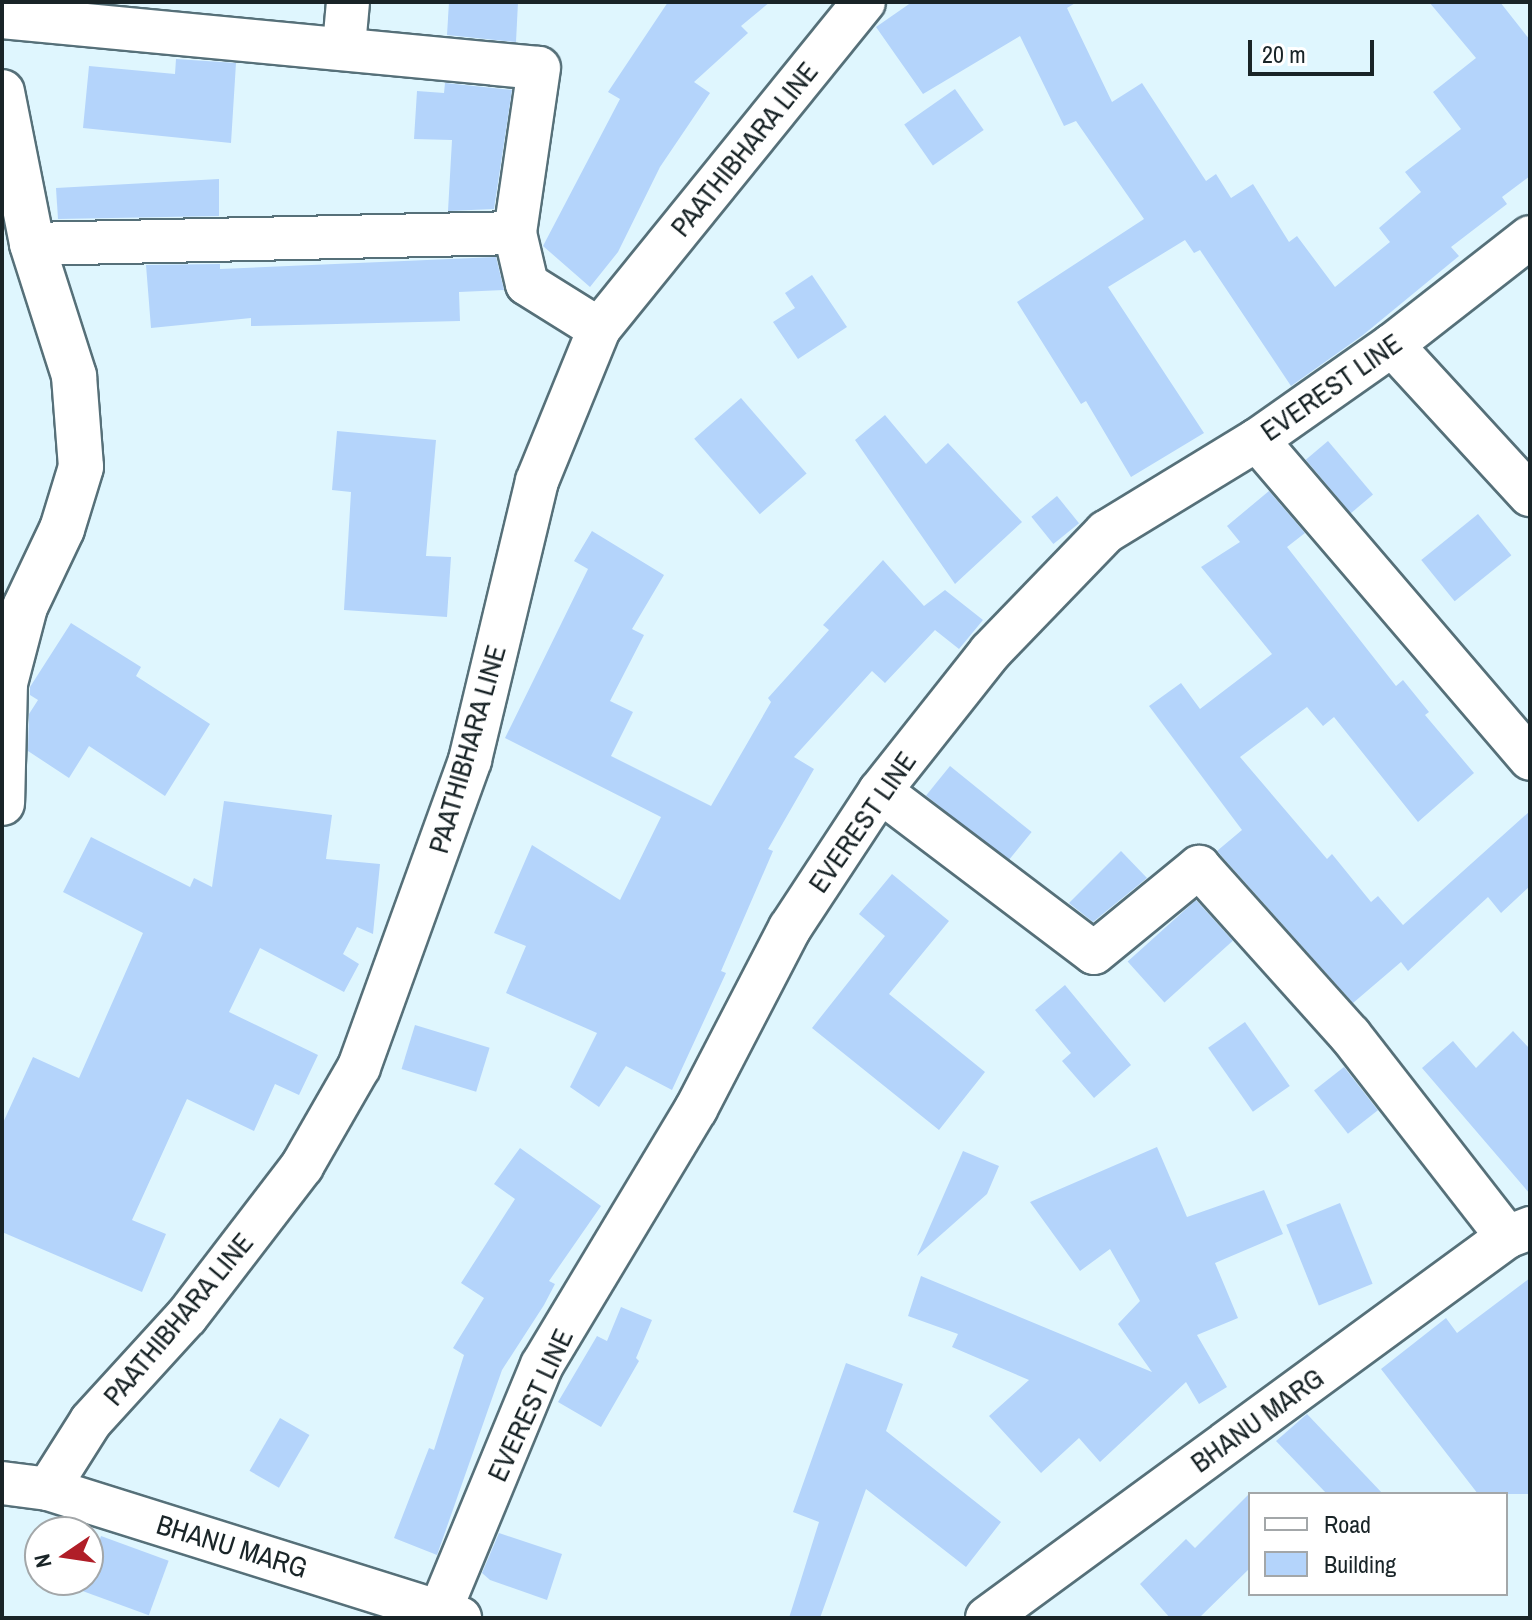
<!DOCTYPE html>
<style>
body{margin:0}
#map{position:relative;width:1532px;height:1620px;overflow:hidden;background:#dff6fe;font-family:"Archivo Narrow",sans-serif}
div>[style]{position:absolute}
.building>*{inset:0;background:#b4d4fb;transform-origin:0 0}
.roads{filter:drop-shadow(2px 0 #567079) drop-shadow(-2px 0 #567079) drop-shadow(0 2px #567079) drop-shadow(0 -2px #567079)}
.minor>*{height:42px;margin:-21px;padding:0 21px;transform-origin:21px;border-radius:21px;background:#fff}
.tertiary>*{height:44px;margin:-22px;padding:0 22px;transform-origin:22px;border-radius:22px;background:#fff}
span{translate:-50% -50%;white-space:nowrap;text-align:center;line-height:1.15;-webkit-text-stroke:8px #fff;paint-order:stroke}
.street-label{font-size:28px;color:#192427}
.frame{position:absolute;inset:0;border:4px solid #192427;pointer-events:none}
.legend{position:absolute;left:1248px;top:1492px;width:260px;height:104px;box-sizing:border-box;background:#fff;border:2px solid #a3a7a9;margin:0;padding:10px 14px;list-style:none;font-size:24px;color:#192427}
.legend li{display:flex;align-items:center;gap:16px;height:40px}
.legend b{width:40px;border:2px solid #a3a7a9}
.north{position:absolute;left:24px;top:1516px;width:80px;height:80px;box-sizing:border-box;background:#fff;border:2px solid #a3a7a9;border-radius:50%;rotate:257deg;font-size:22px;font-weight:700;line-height:32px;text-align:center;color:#192427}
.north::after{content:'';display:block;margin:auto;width:28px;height:36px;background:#b01e28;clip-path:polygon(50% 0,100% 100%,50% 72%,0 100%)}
.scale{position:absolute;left:1248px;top:40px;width:126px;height:36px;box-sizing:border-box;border:4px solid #192427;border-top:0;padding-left:10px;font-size:24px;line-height:28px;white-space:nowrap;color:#192427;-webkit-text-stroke:6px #fff;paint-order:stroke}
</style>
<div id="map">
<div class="building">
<div style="clip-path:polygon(449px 2px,518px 2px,516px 42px,447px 35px)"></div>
<div style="clip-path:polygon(668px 2px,770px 2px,741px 26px,748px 33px,694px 82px,710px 93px,660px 167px,618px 252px,590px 287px,543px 246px,620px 99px,608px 92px)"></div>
<div style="clip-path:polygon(912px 2px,1077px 2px,1067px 8px,1112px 102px,1142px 83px,1206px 181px,1216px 174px,1231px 198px,1253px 184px,1289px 242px,1297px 236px,1335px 287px,1390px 242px,1379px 228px,1421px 192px,1405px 172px,1461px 129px,1433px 92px,1476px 58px,1429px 2px,1500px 2px,1530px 40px,1530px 176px,1502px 197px,1507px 204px,1451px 247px,1459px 256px,1363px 335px,1291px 386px,1200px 250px,1194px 253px,1185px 240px,1108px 287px,1204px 433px,1131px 477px,1086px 401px,1081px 404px,1017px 302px,1144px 219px,1076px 121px,1064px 126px,1020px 36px,923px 94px,876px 27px)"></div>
<div style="clip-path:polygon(176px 59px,236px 63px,231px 143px,83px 128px,89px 66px,175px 74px)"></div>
<div style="clip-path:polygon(445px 83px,512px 90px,494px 209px,448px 211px,452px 140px,414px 139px,417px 91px,444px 93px)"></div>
<div style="left:955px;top:89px;width:50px;height:62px;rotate:55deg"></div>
<div style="clip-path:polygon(219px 179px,219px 216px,58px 219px,56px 188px)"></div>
<div style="clip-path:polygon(496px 257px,504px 290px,459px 292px,460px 321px,251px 326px,251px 318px,151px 328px,146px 265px,220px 264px,220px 269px)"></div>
<div style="clip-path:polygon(812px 275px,847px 327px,798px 359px,773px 322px,795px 308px,785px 293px)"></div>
<div style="left:741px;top:398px;width:100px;height:62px;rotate:49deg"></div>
<div style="clip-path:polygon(885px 415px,926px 464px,948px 443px,1022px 522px,955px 584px,855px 440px)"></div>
<div style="clip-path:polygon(337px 431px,436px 440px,426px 556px,451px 557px,447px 617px,344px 610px,351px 492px,332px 490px)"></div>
<div style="left:1328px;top:441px;width:70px;height:29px;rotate:50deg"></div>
<div style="clip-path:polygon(1269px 491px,1305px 533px,1287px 547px,1396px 686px,1403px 680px,1429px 712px,1425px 715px,1474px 773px,1418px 822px,1334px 717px,1323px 726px,1307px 707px,1240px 757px,1327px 859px,1332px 854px,1371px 902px,1378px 896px,1403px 925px,1530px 811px,1530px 886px,1501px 913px,1488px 897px,1408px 971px,1401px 962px,1353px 1003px,1217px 851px,1242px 830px,1149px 706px,1181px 683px,1200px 709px,1272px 654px,1201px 567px,1240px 542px,1227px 526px)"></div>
<div style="left:1057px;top:496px;width:35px;height:33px;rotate:51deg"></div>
<div style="left:1478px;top:514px;width:53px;height:73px;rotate:51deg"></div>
<div style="clip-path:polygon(592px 531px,664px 575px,632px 629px,644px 635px,610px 701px,633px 712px,611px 756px,711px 806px,771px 702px,768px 698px,829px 630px,823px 625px,883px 560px,924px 606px,945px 590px,983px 620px,959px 649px,935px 630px,885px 683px,872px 671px,794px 757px,814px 769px,768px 849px,773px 851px,721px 971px,726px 973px,672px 1090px,626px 1066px,599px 1107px,570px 1087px,597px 1033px,506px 993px,526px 946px,494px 933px,532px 845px,620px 900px,661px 817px,505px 738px,588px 569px,574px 561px)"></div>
<div style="clip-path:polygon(71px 623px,141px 667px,136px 676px,210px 724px,165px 796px,89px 746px,69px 778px,28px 751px,29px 714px,38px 700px,30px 695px,30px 687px)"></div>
<div style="left:950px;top:766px;width:105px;height:38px;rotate:39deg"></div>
<div style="clip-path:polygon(224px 801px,332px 815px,326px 859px,380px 864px,373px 934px,357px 927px,343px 954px,359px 964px,344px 992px,260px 948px,229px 1012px,318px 1055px,299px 1095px,275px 1084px,254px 1131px,187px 1099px,132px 1220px,166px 1234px,142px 1292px,2px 1232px,2px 1125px,33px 1057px,79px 1078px,143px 933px,63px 892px,91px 837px,190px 887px,194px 878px,212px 887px)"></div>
<div style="clip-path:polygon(1121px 851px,1147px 878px,1093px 922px,1069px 903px)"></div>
<div style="clip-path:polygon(892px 874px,949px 921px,889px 994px,985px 1072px,939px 1130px,812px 1028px,885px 936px,859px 914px)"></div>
<div style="left:1196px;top:900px;width:55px;height:92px;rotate:48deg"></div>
<div style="clip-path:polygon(1065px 985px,1131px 1065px,1094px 1098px,1062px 1061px,1071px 1053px,1035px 1010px)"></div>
<div style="left:1245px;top:1022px;width:78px;height:45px;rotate:55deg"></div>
<div style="left:415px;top:1025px;width:78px;height:46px;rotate:17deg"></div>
<div style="clip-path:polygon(1513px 1031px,1530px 1049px,1530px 1194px,1422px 1068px,1453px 1041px,1476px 1068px)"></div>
<div style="left:1344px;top:1067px;width:55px;height:38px;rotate:52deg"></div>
<div style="clip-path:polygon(1157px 1147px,1187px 1217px,1264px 1190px,1283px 1234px,1215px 1263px,1238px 1318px,1197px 1335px,1227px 1387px,1199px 1404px,1186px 1382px,1100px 1462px,1079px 1438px,1041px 1473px,989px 1416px,1029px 1380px,952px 1347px,958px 1334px,908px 1316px,921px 1276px,1152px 1372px,1118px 1324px,1140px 1301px,1110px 1249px,1080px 1271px,1030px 1202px)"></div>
<div style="clip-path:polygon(520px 1148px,601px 1206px,549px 1281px,555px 1284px,544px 1305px,502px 1370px,437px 1555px,394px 1538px,429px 1448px,434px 1450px,464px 1355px,453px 1348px,484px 1298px,461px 1283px,515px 1199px,494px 1184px)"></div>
<div style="clip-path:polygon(963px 1151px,999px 1166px,987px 1194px,917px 1256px)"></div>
<div style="left:1340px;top:1203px;width:87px;height:58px;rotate:68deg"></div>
<div style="clip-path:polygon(1530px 1278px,1530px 1494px,1478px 1494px,1381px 1369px,1446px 1318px,1457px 1333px)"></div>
<div style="clip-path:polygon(621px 1307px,652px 1320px,636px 1358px,639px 1361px,601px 1427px,558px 1402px,597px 1336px,607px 1341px)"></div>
<div style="clip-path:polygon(846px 1363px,903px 1384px,886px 1431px,1001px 1522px,966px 1567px,866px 1489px,820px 1618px,789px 1618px,819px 1522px,793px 1512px)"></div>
<div style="clip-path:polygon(1307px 1414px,1383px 1494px,1327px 1494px,1276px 1441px)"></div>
<div style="left:280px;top:1418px;width:34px;height:61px;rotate:30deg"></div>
<div style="clip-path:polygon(1250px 1493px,1250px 1568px,1199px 1618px,1170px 1618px,1140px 1584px,1186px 1539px,1195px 1548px)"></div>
<div style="clip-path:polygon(499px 1533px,562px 1554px,547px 1600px,490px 1580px,482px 1573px)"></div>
<div style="left:101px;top:1536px;width:72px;height:58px;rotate:20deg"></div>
</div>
<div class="roads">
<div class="minor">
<div style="left:2px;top:17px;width:539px;rotate:5.43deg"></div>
<div style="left:539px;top:68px;width:167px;rotate:98.3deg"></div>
<div style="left:344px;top:46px;width:44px;rotate:-84.8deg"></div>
<div style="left:32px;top:244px;width:483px;rotate:-1.3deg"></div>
<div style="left:515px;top:233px;width:52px;rotate:76.8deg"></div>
<div style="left:527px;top:284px;width:85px;rotate:32deg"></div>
<div style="left:1392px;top:345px;width:204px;rotate:47.4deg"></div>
<div style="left:1257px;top:440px;width:420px;rotate:49.4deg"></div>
<div style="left:880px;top:791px;width:268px;rotate:37.1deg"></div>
<div style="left:1094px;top:953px;width:136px;rotate:-39.3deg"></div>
<div style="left:1199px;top:867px;width:226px;rotate:48.1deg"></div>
<div style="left:1350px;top:1035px;width:256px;rotate:52.1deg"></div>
<div style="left:2px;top:1483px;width:46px;rotate:7.4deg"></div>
<div style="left:48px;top:1489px;width:432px;rotate:17.4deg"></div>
<div style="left:48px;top:1489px;width:80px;rotate:-57.7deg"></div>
<div style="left:91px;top:1421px;width:142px;rotate:-47.6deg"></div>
<div style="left:187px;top:1316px;width:189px;rotate:-52.5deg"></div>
<div style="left:302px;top:1166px;width:114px;rotate:-60.1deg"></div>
<div style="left:359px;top:1067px;width:326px;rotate:-70.1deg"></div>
<div style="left:470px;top:760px;width:287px;rotate:-76.5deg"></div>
<div style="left:537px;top:481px;width:164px;rotate:-67.8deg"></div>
<div style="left:599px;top:329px;width:421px;rotate:-51deg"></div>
<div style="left:440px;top:1611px;width:266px;rotate:-67.5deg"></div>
<div style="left:542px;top:1365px;width:299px;rotate:-59deg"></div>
<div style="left:696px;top:1109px;width:204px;rotate:-62.6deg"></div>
<div style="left:790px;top:928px;width:164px;rotate:-56.7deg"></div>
<div style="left:880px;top:791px;width:177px;rotate:-51.6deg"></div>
<div style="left:990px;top:652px;width:167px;rotate:-46deg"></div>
<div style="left:1106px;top:532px;width:177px;rotate:-31.4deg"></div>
<div style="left:1257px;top:440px;width:165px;rotate:-35.1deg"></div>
<div style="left:1392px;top:345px;width:175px;rotate:-38deg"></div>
<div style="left:987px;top:1618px;width:645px;rotate:-36.23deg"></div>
<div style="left:1507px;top:1237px;width:25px;rotate:-21deg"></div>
</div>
<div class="tertiary">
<div style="left:2px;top:92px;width:155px;rotate:78.8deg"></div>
<div style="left:32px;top:244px;width:139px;rotate:72.3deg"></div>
<div style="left:74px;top:376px;width:91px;rotate:85.6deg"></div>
<div style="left:81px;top:467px;width:65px;rotate:107deg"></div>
<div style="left:62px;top:529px;width:86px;rotate:115.4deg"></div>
<div style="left:25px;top:607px;width:79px;rotate:104.7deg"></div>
<div style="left:5px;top:683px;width:120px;rotate:91.4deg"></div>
</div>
</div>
<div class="street-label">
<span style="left:744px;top:149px;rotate:-51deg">PAATHIBHARA LINE</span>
<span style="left:1331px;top:387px;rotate:-35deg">EVEREST LINE</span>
<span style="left:467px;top:749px;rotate:-74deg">PAATHIBHARA LINE</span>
<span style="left:862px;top:822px;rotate:-55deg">EVEREST LINE</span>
<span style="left:178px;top:1319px;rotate:-50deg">PAATHIBHARA LINE</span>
<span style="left:530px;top:1405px;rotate:-65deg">EVEREST LINE</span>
<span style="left:1257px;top:1420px;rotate:-36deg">BHANU MARG</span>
<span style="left:232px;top:1546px;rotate:17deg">BHANU MARG</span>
</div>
<div class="frame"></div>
<ul class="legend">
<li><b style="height:10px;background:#fff"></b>Road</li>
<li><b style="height:22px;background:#b4d4fb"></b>Building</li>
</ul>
<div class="north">N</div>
<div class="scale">20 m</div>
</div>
